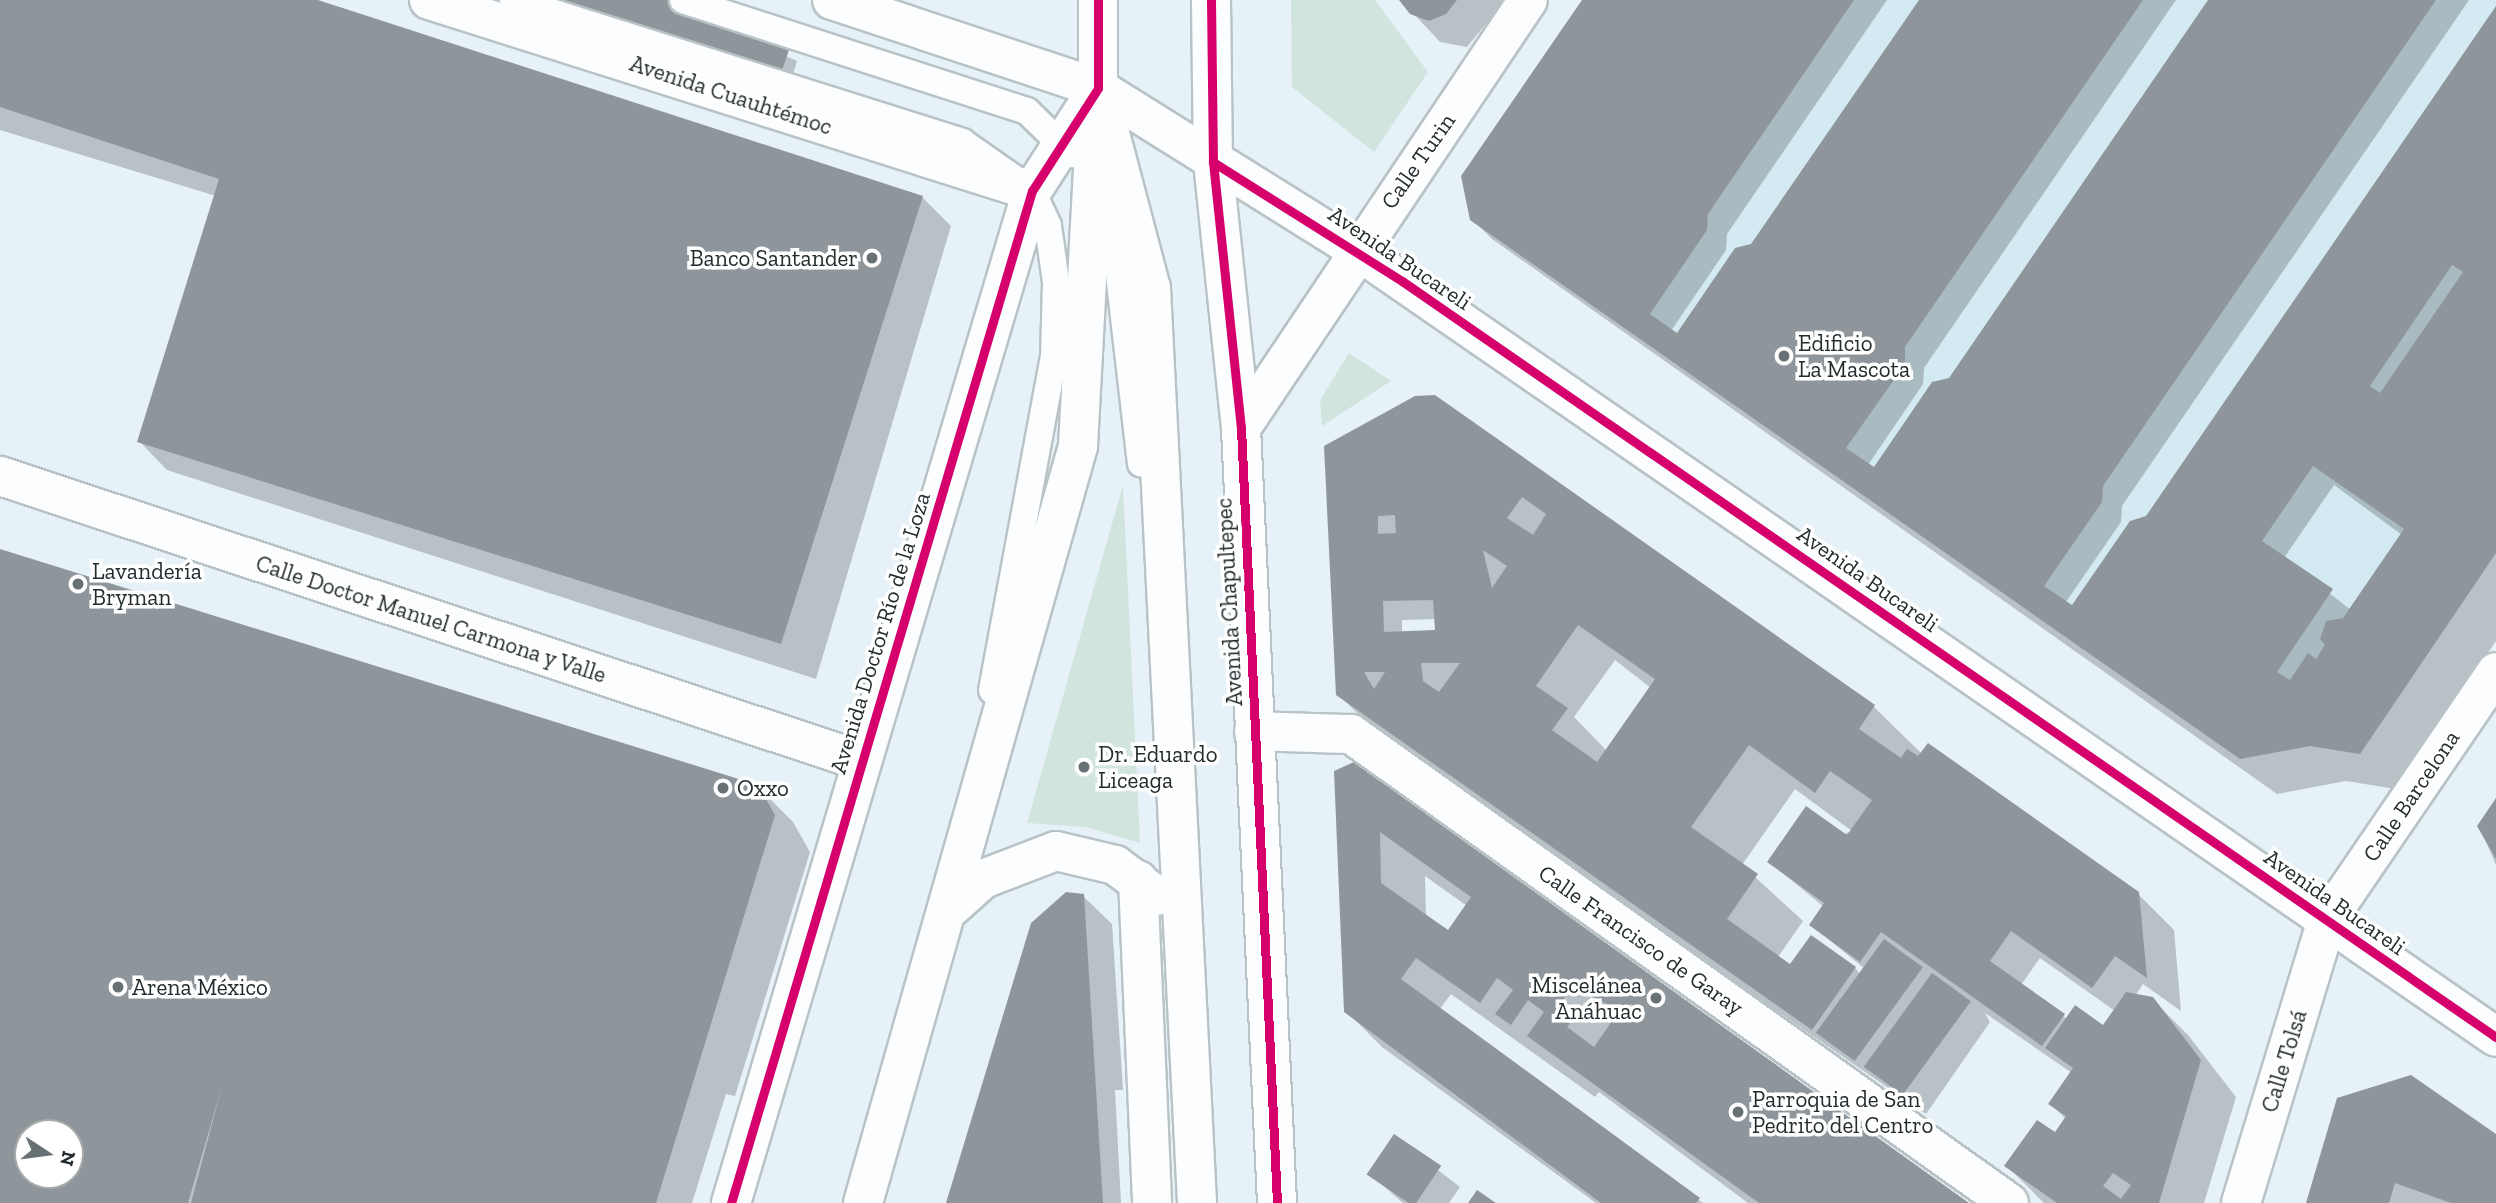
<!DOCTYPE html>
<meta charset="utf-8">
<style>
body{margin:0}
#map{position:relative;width:2496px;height:1203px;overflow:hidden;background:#e6f2f7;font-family:"Zilla Slab",serif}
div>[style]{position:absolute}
.built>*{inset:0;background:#d4eaf2}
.green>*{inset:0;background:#d1e4de}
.shadow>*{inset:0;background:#0003}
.building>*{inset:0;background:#8f969b;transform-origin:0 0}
.roads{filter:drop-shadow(2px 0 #b9c3c6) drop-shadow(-2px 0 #b9c3c6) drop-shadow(0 2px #b9c3c6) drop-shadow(0 -2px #b9c3c6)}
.lane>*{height:26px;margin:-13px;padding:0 13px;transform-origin:13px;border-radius:13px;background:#fbfdfe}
.street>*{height:38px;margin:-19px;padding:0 19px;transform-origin:19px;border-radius:19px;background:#fbfdfe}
.primary>*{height:38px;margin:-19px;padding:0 19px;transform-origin:19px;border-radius:19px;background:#fbfdfe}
.cycleway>*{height:9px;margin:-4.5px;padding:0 4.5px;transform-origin:4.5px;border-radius:4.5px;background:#d6006c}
.dots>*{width:19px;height:19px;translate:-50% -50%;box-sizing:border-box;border:4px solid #fff;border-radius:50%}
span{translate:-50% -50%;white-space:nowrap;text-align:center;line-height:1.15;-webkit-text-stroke:7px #fff;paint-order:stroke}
.street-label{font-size:23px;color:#232c2e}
.poi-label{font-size:23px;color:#232c2e}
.right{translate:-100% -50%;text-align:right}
.left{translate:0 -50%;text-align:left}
.north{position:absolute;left:14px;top:1119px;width:70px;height:70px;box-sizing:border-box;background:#fff;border:2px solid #a7abab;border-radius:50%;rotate:103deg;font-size:19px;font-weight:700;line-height:28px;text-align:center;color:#232c2e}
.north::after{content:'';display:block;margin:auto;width:24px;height:32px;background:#677174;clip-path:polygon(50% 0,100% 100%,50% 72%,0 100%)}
</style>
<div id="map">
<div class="built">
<div style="clip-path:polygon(1582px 0,2496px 0,2496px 553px,2360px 754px,2310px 746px,2240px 759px,1470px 220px)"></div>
</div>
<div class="green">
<div style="clip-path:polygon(1291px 0,1375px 0,1428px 72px,1374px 152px,1292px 87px)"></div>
<div style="clip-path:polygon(1349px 353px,1391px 381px,1322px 426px,1320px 400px)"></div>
<div style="clip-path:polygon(1123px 485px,1140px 843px,1086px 827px,1027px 823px)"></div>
</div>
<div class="shadow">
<div style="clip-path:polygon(0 0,312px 0,922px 197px,951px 226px,816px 679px,167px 470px,139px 441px,216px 196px,0 130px)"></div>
<div style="clip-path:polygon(483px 0,662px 0,748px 33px,747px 39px,797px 61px,790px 84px)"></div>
<div style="clip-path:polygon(1401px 0,1505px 0,1467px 47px,1440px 42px)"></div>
<div style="clip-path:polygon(evenodd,1584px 0,1887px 0,1727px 234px,1726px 250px,1671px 331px,1678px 335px,1752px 245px,1921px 0,2176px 0,1924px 368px,1923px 384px,1868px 465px,1874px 469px,1950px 379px,2210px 0,2469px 0,2122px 506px,2121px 522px,2066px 602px,2072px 607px,2148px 518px,2496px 9px,2496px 641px,2396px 789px,2346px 781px,2277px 794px,1492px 239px,1472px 219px,1584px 0,2334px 485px,2402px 535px,2351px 610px,2284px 558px,2334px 485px)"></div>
<div style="clip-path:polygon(evenodd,1416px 398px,1638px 541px,1874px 707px,1922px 754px,2138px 894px,2174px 930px,2181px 1011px,2143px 984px,2135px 996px,2152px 999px,2188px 1035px,2236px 1097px,2204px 1203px,2044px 1203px,2007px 1166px,2062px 1139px,2066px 1119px,2050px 1104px,2072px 1073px,1985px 1013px,1990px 1022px,1926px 1114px,1384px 740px,1338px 694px,1335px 634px,1416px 398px,1436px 619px,1437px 631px,1402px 633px,1402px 620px,1436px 619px,1416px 398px,1615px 660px,1651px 688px,1607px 751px,1574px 717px,1615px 660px,1416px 398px,1795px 789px,1852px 831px,1769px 862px,1824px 907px,1811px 925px,1865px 969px,1861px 975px,1855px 968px,1791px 966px,1778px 957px,1803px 921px,1742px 865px,1795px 789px,1416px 398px,2040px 958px,2115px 1011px,2103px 1028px,2067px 1019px,2021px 985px,2040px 958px)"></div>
<div style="clip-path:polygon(evenodd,0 550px,757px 786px,793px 822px,810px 852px,735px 1096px,726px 1094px,692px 1203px,0 1203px,0 550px,28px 1133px,70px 1133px,70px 1175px,28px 1175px,28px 1133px)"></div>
<div style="clip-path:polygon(evenodd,1335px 772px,1966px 1203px,1748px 1203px,1599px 1092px,1595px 1097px,1451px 994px,1440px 1009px,1703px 1203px,1596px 1203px,1382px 1047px,1346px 1011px,1335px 772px,1425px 876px,1467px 906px,1448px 933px,1426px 917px,1425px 876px)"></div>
<div style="clip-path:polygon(2496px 801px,2496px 865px,2479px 826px)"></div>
<div style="clip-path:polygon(1083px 896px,1112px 924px,1123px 1090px,1115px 1090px,1121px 1203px,947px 1203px)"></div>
<div style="clip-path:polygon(2496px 1136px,2496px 1203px,2308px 1203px)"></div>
<div style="clip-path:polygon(1395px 1137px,1460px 1187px,1449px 1203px,1403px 1203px,1370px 1174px)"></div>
</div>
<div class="building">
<div style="clip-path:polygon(0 0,318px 0,923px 196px,781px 644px,137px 442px,219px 179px,0 107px)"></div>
<div style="clip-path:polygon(503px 0,668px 0,740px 22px,736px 33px,789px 50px,780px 76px)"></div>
<div style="clip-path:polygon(1399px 0,1457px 0,1446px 14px,1429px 21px,1410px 14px)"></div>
<div style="clip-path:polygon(evenodd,1582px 0,1854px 0,1708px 214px,1707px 230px,1650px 314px,1677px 333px,1735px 248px,1751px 244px,1919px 0,2143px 0,1905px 347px,1905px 364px,1846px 448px,1874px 467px,1932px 382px,1949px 378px,2208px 0,2436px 0,2103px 486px,2102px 502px,2044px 586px,2072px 605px,2130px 521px,2146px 516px,2496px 6px,2496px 553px,2360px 754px,2310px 746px,2240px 759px,1470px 220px,1461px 176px,1582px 0,2452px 265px,2463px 272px,2380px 393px,2370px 386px,2452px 265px,1582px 0,2313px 466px,2404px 529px,2343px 618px,2326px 621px,2320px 639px,2325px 645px,2316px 659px,2308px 653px,2290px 680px,2277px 672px,2333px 589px,2262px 541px,2313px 466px)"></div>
<div style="clip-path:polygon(evenodd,1435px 395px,1875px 705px,1859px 729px,1901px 758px,1907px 749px,1918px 756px,1928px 743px,2139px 892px,2147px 978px,2115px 956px,2092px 988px,2011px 931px,1990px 961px,2065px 1014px,2042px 1046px,1881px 932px,1860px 962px,1809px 925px,1824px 903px,1767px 862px,1806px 806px,1847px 835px,1872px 800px,1830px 771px,1815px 793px,1749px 745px,1691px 827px,1758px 874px,1727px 919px,1790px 964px,1811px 935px,1856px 967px,1812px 1030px,1336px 695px,1324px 446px,1415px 396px,1435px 395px,1522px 497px,1546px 514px,1533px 535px,1507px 518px,1522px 497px,1435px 395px,1395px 515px,1396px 533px,1378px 534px,1378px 516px,1395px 515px,1435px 395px,1483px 550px,1507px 566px,1492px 588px,1483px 550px,1435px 395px,1433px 600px,1435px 630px,1384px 632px,1383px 601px,1433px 600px,1435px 395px,1578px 625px,1655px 679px,1597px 762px,1552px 730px,1568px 708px,1536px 686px,1578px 625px,1435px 395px,1421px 663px,1460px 663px,1439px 692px,1423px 681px,1421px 663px,1435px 395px,1364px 672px,1385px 672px,1374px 689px,1364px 672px)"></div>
<div style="clip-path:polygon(evenodd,0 549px,758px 785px,775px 815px,656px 1203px,191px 1203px,222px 1086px,188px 1203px,0 1203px,0 549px,28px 1133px,70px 1133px,70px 1175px,28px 1175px,28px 1133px)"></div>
<div style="clip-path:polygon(evenodd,1354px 762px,1472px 847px,1969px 1203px,1759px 1203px,1527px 1036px,1544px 1012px,1528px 1000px,1511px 1025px,1495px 1014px,1513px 990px,1497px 978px,1480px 1003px,1416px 958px,1401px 979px,1700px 1198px,1696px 1203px,1601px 1203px,1344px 1012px,1334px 771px,1354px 762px,1380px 832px,1471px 897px,1448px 930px,1381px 883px,1380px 832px,1354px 762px,1574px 986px,1619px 1011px,1594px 1047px,1567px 1027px,1579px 1011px,1563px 1000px,1574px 986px)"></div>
<div style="clip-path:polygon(2496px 798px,2496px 859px,2477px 826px)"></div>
<div style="clip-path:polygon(1066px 892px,1084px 894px,1103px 1203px,946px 1203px,1031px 923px)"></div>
<div style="left:1884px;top:939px;width:48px;height:116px;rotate:36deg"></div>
<div style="left:1932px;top:973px;width:48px;height:116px;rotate:36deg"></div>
<div style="clip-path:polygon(evenodd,2126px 992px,2153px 997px,2201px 1060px,2159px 1203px,2057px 1203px,2004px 1166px,2037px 1120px,2055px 1132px,2066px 1116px,2048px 1104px,2073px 1068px,2045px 1048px,2075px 1005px,2103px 1025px,2126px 992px,2113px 1173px,2131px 1185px,2121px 1199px,2103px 1186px,2113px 1173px)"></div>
<div style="clip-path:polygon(2411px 1075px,2496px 1134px,2496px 1203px,2451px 1203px,2395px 1183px,2389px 1203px,2306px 1203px,2337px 1098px)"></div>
<div style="left:1394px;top:1134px;width:57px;height:49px;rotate:34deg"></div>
<div style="clip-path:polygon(1477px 1190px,1496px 1203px,1468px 1203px)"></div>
</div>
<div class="roads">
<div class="lane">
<div style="left:513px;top:0;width:471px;rotate:17.5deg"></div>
<div style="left:962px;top:142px;width:85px;rotate:35deg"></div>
<div style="left:1032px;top:191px;width:38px;rotate:65deg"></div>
<div style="left:1048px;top:226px;width:57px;rotate:81.9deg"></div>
<div style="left:1056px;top:282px;width:74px;rotate:91.5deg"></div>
<div style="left:1054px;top:356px;width:340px;rotate:100.5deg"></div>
<div style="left:683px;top:0;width:361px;rotate:17.9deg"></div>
<div style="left:1027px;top:111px;width:62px;rotate:44.3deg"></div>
<div style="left:1096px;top:196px;width:56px;rotate:69deg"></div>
<div style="left:1116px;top:248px;width:217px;rotate:83.4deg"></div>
</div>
<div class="street">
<div style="left:1241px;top:428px;width:515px;rotate:-56.16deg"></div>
<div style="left:0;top:476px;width:908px;rotate:18.3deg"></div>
<div style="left:1254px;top:731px;width:97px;rotate:1.8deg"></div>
<div style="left:1351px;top:734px;width:808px;rotate:35.48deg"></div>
<div style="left:2241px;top:1203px;width:296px;rotate:-73.1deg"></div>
<div style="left:2327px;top:920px;width:300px;rotate:-55.7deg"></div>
</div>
<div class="primary">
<div style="left:429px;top:0;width:633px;rotate:17.58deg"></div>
<div style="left:832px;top:0;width:280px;rotate:18.3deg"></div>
<div style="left:1098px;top:88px;width:305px;rotate:32deg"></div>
<div style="left:1357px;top:250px;width:1384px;rotate:34.64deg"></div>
<div style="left:1098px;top:0;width:88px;rotate:90deg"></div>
<div style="left:1098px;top:88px;width:207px;rotate:75.2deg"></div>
<div style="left:1151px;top:288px;width:916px;rotate:87.12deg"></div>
<div style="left:1211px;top:0;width:162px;rotate:89.3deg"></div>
<div style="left:1213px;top:162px;width:267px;rotate:84deg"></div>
<div style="left:1241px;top:428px;width:776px;rotate:87.34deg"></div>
<div style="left:1138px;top:880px;width:323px;rotate:87.5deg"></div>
<div style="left:952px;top:907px;width:42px;rotate:-42.1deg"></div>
<div style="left:983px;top:879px;width:78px;rotate:-21deg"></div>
<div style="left:1056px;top:851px;width:61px;rotate:13.3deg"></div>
<div style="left:1115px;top:865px;width:52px;rotate:36.4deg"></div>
<div style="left:731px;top:1203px;width:1056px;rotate:-73.44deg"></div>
<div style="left:1032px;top:191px;width:122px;rotate:-57.3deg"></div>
<div style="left:863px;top:1203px;width:787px;rotate:-74.14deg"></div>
<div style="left:1078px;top:446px;width:328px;rotate:-86.9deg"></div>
</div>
</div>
<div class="cycleway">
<div style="left:1211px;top:0;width:162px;rotate:89.3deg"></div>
<div style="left:1213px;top:162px;width:267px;rotate:84deg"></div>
<div style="left:1241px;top:428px;width:776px;rotate:87.34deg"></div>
<div style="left:1213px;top:162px;width:223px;rotate:32.2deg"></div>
<div style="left:1402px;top:281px;width:1330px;rotate:34.65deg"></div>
<div style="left:731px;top:1203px;width:1056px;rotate:-73.44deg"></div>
<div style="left:1032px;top:191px;width:122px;rotate:-57.3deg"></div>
<div style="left:1098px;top:88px;width:88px;rotate:-90deg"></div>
</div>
<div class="dots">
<div style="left:872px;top:258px;background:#677174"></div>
<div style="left:1784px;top:356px;background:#677174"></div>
<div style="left:78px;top:584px;background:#677174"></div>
<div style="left:1084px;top:767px;background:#677174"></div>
<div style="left:723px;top:788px;background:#677174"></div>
<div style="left:118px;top:987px;background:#677174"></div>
<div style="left:1656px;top:998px;background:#677174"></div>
<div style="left:1738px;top:1112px;background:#677174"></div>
</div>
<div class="street-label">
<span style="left:731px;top:95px;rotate:18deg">Avenida Cuauhtémoc</span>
<span style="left:1418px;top:161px;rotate:-55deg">Calle Turin</span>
<span style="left:1400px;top:258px;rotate:34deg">Avenida Bucareli</span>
<span style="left:1868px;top:579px;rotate:35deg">Avenida Bucareli</span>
<span style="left:1229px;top:602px;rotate:-93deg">Avenida Chapultepec</span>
<span style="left:431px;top:619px;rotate:18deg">Calle Doctor Manuel Carmona y Valle</span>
<span style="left:880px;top:633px;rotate:-73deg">Avenida Doctor Río de la Loza</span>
<span style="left:2411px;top:796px;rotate:-56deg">Calle Barcelona</span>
<span style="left:2335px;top:902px;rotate:35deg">Avenida Bucareli</span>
<span style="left:1641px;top:940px;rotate:35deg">Calle Francisco de Garay</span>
<span style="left:2284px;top:1061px;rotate:-73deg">Calle Tolsá</span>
</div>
<div class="poi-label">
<span class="right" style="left:858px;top:258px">Banco Santander</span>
<span class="left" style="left:1798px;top:356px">Edificio<br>La Mascota</span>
<span class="left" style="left:92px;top:584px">Lavandería<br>Bryman</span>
<span class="left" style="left:1098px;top:767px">Dr. Eduardo<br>Liceaga</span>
<span class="left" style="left:737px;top:788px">Oxxo</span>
<span class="right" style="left:1642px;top:998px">Miscelánea<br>Anáhuac</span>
<span class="left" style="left:132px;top:987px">Arena México</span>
<span class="left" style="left:1752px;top:1112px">Parroquia de San<br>Pedrito del Centro</span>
</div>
<div class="north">N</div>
</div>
